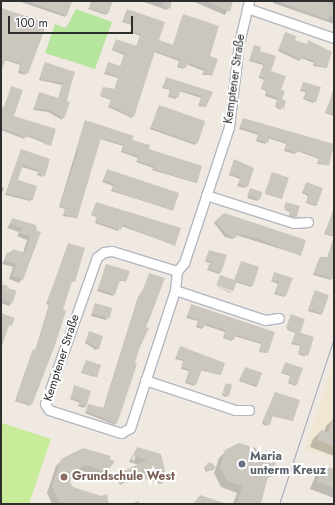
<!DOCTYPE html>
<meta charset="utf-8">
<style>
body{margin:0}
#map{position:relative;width:335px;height:505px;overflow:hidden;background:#efe9e1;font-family:Jost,sans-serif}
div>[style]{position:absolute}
.education>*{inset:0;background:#f0e6d1}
.green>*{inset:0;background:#b6e59e}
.pitch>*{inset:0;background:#c9ec9a}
.shadow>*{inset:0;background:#0003;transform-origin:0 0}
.building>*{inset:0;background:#cbc7bf;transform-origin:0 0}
.roads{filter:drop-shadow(1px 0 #b4b7c1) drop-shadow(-1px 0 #b4b7c1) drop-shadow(0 1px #b4b7c1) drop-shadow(0 -1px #b4b7c1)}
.minor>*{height:9px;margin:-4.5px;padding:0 4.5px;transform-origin:4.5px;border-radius:4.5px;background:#fff}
.tram>*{height:1px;margin:-0.5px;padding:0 0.5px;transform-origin:0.5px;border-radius:0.5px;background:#a3a6b8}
.dots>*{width:11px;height:11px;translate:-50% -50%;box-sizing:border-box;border:2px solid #fff;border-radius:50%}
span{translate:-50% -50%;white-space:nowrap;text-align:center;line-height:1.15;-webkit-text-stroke:4px #fff;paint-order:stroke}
.street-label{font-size:12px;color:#2e2e2e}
.worship-label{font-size:12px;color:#5b616d;font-weight:700}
.left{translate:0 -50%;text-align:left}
.education-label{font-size:12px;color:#785e54;font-weight:700}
.frame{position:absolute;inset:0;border:2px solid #2e2e2e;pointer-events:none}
.scale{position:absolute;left:8px;top:16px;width:125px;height:18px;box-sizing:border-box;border:2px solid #2e2e2e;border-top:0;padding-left:5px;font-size:12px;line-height:14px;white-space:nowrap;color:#2e2e2e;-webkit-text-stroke:3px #fff;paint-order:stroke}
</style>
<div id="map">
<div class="education">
<div style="clip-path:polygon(334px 360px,334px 458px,305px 449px)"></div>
</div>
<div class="green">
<div style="clip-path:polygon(76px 9px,112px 22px,95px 69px,45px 53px,55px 24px,66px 28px)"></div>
</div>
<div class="pitch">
<div style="clip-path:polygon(2px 423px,51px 439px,29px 504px,1px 503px)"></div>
</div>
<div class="shadow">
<div style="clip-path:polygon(18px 1px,72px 1px,65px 17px)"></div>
<div style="clip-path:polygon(92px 1px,112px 1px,106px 15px,88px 9px)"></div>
<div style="clip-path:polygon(141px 1px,171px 1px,167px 10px)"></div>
<div style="clip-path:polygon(192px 1px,232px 1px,225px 15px)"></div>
<div style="clip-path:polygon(274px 1px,325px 3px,334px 1px,334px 24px,273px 3px)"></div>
<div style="clip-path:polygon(1px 9px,45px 24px,25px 75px,18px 73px,20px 65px,5px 60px,1px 64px)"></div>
<div style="clip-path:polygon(127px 10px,158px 40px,173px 45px,182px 17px,208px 57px,211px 75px,202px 75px,204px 71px,186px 64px,183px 69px,177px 67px,179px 61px,154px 52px,132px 118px,108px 107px,111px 100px,100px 96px,104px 88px,114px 90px,118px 78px,104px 74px,109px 63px,120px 67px,124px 55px,112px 50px,115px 42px,136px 47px,140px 36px,130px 32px,132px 25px,122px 22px)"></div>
<div style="clip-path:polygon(285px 33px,294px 41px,307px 45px,309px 42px,331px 52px,326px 68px,313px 66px,314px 63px,301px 58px,299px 61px,278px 51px)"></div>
<div style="clip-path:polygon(254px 46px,280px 90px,281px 110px,275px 107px,277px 100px,265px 96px,266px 91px,261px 89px,264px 80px,259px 78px,263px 65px,249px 61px)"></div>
<div style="clip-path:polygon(44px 65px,74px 72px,62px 120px,48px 112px,33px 110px,40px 93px,58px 99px,62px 85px,39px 80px)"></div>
<div style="clip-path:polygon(167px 78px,212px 92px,205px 107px,198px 106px,201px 98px,179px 91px,176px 99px,168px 97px,170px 90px,162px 88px)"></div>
<div style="clip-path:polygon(304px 83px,315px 101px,313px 103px,303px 99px,306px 92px,300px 91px)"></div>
<div style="clip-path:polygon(12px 87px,13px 116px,50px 145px,26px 136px,24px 139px,1px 130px,1px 108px,3px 109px)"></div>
<div style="clip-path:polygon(333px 92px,334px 92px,334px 116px,325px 113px)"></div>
<div style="clip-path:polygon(159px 106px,196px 143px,195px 145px,150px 129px)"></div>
<div style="clip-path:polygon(243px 119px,334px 145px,328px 165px,317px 164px,319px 159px,297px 151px,295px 154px,284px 151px,286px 144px,268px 138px,265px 144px,256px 141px,258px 135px,239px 129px)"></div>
<div style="clip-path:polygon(85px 121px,147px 149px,201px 166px,196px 183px,152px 170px,153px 168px,136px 162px,138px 158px,121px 152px,123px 146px,100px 139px,76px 218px,63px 216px,65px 209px,59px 207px)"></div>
<div style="clip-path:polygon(21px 150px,49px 160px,42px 177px,37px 175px,38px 172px,22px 167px,17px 181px,32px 199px,30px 201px,5px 195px)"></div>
<div style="clip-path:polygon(234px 160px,253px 169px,245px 188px,237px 186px,240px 179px,229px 175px)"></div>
<div style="clip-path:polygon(108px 170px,172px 210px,111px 191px,113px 186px,102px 182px)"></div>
<div style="left:272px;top:173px;width:17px;height:22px;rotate:17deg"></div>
<div style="clip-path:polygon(306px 184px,317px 205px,315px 206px,306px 203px,308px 196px,302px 193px)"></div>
<div style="clip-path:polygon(1px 187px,4px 188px,1px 196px)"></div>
<div style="clip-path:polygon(251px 190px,258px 199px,257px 201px,247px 198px)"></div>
<div style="clip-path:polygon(96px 203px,174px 245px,121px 226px,118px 231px,95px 223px,97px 217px,91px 215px)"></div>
<div style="clip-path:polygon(287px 203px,296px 216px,294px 218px,289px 216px,290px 212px,285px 210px)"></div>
<div style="clip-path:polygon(224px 214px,300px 255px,236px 235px,233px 239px,225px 237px,214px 223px)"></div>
<div style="clip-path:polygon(13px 219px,35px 226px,22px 279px,19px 283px,9px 279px,13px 267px,2px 264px,8px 253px,14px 250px,23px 253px,27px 240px,17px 236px,19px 232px,7px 228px)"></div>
<div style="clip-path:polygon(330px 220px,334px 221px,334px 275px,331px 280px,313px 275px,319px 259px,327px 258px,334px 237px,324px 234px)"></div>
<div style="clip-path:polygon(69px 244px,74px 281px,71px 282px,30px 406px,15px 401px,32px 352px,35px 351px,49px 305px,46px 304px)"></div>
<div style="clip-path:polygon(209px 251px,220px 272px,219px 274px,207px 270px,210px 263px,205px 262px)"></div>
<div style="clip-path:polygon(241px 262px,252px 285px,251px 287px,235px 282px,232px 290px,217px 284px,221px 276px,234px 281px)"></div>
<div style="clip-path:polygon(107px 265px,125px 281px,119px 281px,113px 296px,97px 291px)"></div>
<div style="clip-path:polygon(275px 273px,292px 279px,284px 297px,274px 294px,278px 284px,271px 281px)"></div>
<div style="clip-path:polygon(149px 274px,145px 328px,148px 329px,143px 335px,115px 425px,85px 413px,89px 405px,103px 409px,138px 297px,142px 293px)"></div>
<div style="clip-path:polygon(1px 285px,5px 293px,8px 289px,12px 302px,9px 306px,1px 303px)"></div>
<div style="clip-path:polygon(216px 286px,231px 292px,230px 293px)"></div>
<div style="clip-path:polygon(315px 292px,322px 313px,321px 315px,308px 311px)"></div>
<div style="clip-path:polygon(95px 304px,107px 319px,106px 320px,91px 316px)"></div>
<div style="clip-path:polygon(192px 306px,274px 333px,267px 353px,259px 352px,261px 344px,234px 336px,232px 341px,223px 338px,225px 332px,204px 325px,201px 329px,196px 327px,198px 321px,186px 318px)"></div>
<div style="clip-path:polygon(1px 314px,13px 318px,1px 340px)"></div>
<div style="clip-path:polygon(291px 316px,300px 332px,305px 357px,298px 354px,300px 346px,291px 344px,296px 333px,287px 330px)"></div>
<div style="clip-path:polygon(89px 332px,98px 348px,96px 350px,85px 343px)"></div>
<div style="clip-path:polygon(180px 348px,220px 375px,200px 370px,194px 386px,185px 383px,189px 371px,181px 369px,183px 361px,175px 359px)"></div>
<div style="clip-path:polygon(86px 361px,100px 365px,95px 377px,81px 373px)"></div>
<div style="clip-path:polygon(286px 363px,296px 384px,295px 386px,288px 383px,290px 376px,281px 373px)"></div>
<div style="clip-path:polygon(245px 368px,257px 385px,256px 387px,239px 381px)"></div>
<div style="clip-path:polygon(226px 385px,228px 395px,226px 397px,222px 395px)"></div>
<div style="clip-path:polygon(75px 386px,85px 406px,84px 408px,78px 406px,80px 403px,70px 399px)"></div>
<div style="clip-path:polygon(275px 393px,293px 421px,272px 416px,267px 426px,262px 424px)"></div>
<div style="clip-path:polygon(334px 419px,334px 456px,310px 447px,313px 439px,321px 431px,324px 432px,326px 426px)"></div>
<div style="clip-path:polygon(evenodd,137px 448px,166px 479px,161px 484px,136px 476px,120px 485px,117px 479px,139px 465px,129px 462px,137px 448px,134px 454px,136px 454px,134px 461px,132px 460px,134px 454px)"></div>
<div style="clip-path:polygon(84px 449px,106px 471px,100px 477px,80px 470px,72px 473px,69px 482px,72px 488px,109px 504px,52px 504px,47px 493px,56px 466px,62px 460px)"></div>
<div style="clip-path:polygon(226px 451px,270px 476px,265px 481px,260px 504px,233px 504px,237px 493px,221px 487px,214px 473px,219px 458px)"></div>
<div style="clip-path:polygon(212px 463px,215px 467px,206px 472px,204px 467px)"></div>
<div style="clip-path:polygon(323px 466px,334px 470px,334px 498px,310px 489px,316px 474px)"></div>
<div style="clip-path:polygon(139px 501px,139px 504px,131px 504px)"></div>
</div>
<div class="building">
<div style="clip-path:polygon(27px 1px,72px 1px,67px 16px)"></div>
<div style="clip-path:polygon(91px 1px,113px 1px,108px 14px,89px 8px)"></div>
<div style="clip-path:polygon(164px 1px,172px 1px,170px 9px,162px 6px)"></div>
<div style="clip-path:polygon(206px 1px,233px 1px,230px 12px)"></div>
<div style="clip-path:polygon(277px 1px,322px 1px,334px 5px,334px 16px,330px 15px,328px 20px)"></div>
<div style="clip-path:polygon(1px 8px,47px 23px,28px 74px,19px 71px,21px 64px,6px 59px,1px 71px)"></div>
<div style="clip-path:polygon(127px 9px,165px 22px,159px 40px,173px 45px,183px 14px,219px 26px,210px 56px,218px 59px,212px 76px,203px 73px,205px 69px,188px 63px,186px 68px,178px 66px,180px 59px,155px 51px,134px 117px,109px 106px,111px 99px,100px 95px,103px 87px,115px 89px,119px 77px,105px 72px,108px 62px,121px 66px,125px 53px,113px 49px,116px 39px,137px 46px,141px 34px,131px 31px,133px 24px,123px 21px)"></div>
<div style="clip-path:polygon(285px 32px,296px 36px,295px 40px,307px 44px,308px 40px,332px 52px,327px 68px,314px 64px,315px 61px,303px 57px,302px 60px,279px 49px)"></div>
<div style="clip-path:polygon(254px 45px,261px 47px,260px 51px,276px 56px,271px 71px,286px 76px,281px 90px,285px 91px,282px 99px,286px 101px,284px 109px,276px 106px,278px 98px,266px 94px,267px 90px,261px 88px,265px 78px,259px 76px,264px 64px,250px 59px)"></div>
<div style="clip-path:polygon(45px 62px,75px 72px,66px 101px,70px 102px,64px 119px,50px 110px,34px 108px,39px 92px,58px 98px,63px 83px,40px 79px)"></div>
<div style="clip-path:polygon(166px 77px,213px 92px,206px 107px,199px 105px,202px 96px,181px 90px,178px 98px,169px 95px,171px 89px,163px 87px)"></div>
<div style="clip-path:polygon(303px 82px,321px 87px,316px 102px,304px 98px,307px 91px,301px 89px)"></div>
<div style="clip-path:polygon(11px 86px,23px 90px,14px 116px,56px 129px,51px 146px,44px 144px,45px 141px,28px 135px,27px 138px,1px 128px,1px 107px,4px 108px)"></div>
<div style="clip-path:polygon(333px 91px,334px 91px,334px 114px,326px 112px)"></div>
<div style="left:159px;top:105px;width:49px;height:24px;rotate:19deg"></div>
<div style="clip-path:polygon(243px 118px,334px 144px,329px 166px,318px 162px,320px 158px,298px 150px,297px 153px,285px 149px,287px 143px,270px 137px,268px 143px,257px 139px,259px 133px,240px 127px)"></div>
<div style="clip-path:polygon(85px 120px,134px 136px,132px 140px,150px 145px,149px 149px,202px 166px,197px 183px,153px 169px,154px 166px,137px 161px,139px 156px,122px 151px,124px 145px,101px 138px,77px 219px,64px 214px,66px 208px,60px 206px,78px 151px,76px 150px)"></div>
<div style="clip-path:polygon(21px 149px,50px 159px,45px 176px,38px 174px,39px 170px,23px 165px,18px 180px,37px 186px,33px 200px,6px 193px)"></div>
<div style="clip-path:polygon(234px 159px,254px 168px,248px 187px,238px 184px,241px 177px,230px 174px)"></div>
<div style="clip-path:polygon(107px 169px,179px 193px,173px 211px,112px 190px,114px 184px,103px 180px)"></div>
<div style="left:272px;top:172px;width:18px;height:22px;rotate:19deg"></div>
<div style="clip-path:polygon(306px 182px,323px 188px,317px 205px,307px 202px,309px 194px,303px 192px)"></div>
<div style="left:250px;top:188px;width:13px;height:8px;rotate:18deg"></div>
<div style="clip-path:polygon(96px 202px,181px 228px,175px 246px,123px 225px,121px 230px,96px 222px,98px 216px,92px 214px)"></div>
<div style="clip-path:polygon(286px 202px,300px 206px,297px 217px,290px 215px,291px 211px,284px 208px)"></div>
<div style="clip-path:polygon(333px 210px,334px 211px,334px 236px,325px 233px)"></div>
<div style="clip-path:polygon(224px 213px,306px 240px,301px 256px,256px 238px,237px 234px,236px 238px,227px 235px,215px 221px)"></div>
<div style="clip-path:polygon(12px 218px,36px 225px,37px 231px,41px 232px,23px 280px,12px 276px,16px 264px,4px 260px,7px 252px,12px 253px,13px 249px,25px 253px,30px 236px,20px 233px,22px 228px,10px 224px)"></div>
<div style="clip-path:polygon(333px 242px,334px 242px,334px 279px,314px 273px,320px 257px,328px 257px)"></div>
<div style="clip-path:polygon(68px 243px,85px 248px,75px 282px,72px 281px,63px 310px,66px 311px,55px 345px,32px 405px,16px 400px,33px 349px,36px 350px,50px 304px,47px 303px)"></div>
<div style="clip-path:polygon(209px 250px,227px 255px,221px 273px,208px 269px,211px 262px,205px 260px)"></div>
<div style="left:241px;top:261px;width:19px;height:20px;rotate:18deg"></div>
<div style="clip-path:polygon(106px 264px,130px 271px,126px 282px,120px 280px,115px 295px,98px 289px)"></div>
<div style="clip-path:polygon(274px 272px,293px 278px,286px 296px,275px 293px,279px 282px,272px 280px)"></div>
<div style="clip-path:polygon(149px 273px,165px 278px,149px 320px,146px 327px,149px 328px,139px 349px,135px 363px,137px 364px,117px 424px,86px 411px,88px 404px,104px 408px,139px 295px,143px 290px)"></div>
<div style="left:220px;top:275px;width:18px;height:11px;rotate:19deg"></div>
<div style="clip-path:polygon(1px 284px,8px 286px,2px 304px,1px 304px)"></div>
<div style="left:8px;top:288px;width:9px;height:13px;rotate:18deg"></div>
<div style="left:315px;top:290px;width:15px;height:20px;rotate:20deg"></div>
<div style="left:95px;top:303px;width:18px;height:11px;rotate:16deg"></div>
<div style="clip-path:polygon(191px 304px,275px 332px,268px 353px,259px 350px,262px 343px,236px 335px,234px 340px,224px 337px,226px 330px,205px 323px,204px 328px,197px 326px,199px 320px,187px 316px)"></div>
<div style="clip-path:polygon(1px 313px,15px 318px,12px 326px,9px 325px,2px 346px)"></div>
<div style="left:291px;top:314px;width:15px;height:15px;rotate:20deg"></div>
<div style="clip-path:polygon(89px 331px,103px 336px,99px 349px,86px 341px)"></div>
<div style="clip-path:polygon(296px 331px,314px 337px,308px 356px,298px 353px,301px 345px,292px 342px)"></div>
<div style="clip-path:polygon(180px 346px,225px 363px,221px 375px,202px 369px,196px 385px,186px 382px,190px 370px,182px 367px,184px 360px,176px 357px)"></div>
<div style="left:86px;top:360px;width:16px;height:13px;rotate:18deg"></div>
<div style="clip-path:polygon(285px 362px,303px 368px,297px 385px,289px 382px,291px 375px,282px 372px)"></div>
<div style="left:245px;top:367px;width:18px;height:14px;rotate:19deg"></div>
<div style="clip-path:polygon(226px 383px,232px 385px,229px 396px,222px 394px)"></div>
<div style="clip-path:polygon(74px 385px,91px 391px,86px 407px,79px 404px,81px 401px,71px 398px)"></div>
<div style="clip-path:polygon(275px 392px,300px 400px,293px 421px,273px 415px,270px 425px,262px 422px)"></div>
<div style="clip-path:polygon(333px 418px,334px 418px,334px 446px,317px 440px,321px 430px,328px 432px)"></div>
<div style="clip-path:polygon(239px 443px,256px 448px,263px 463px,276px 462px,271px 477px,268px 476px,261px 504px,237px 504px,242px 486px,227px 481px,220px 466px,225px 450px)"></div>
<div style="clip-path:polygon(137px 447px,161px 454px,167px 479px,143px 471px,126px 480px,122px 472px,147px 460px,134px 456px)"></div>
<div style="clip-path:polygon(83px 448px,111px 456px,109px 459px,115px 461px,107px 472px,86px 465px,74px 470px,70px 482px,73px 487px,101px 496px,107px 494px,109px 504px,60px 504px,52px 487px,61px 459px)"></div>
<div style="clip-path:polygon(208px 462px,216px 467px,212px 471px,205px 469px)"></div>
<div style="clip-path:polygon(323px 465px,334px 469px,334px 488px,317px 482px)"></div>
<div style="clip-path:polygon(200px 495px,224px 503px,224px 504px,193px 504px)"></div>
</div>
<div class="roads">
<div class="minor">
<div style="left:247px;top:8px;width:92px;rotate:19deg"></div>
<div style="left:206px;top:195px;width:92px;rotate:17.7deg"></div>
<div style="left:294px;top:223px;width:14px;rotate:-4deg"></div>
<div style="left:177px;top:271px;width:68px;rotate:-162.9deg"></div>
<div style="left:112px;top:251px;width:8px;rotate:173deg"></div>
<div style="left:104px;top:252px;width:9px;rotate:144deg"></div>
<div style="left:97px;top:257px;width:156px;rotate:109.5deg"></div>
<div style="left:45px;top:404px;width:7px;rotate:56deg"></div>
<div style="left:49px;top:410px;width:76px;rotate:17.7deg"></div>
<div style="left:121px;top:433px;width:10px;rotate:-29deg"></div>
<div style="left:130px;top:428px;width:145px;rotate:-71.9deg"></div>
<div style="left:175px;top:290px;width:19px;rotate:-84deg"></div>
<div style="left:177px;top:271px;width:11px;rotate:-49deg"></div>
<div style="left:184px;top:263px;width:143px;rotate:-71.7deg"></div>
<div style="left:229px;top:127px;width:85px;rotate:-83.2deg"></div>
<div style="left:239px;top:43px;width:43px;rotate:-76.6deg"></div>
<div style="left:175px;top:290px;width:95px;rotate:18.4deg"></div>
<div style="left:265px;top:320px;width:14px;rotate:-8deg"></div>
<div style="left:145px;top:380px;width:95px;rotate:18.4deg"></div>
<div style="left:235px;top:410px;width:14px"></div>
</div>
</div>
<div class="tram">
<div style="left:279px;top:504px;width:175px;rotate:-71.7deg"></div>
</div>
<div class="dots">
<div style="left:242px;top:464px;background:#6b7280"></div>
<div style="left:64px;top:477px;background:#8d6e63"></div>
</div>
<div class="street-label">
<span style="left:235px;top:79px;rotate:-82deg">Kemptener Straße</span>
<span style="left:62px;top:358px;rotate:-72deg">Kemptener Straße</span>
</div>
<div class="worship-label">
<span class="left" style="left:250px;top:464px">Maria<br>unterm Kreuz</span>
</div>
<div class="education-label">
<span class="left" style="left:72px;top:477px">Grundschule West</span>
</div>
<div class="frame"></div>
<div class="scale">100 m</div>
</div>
